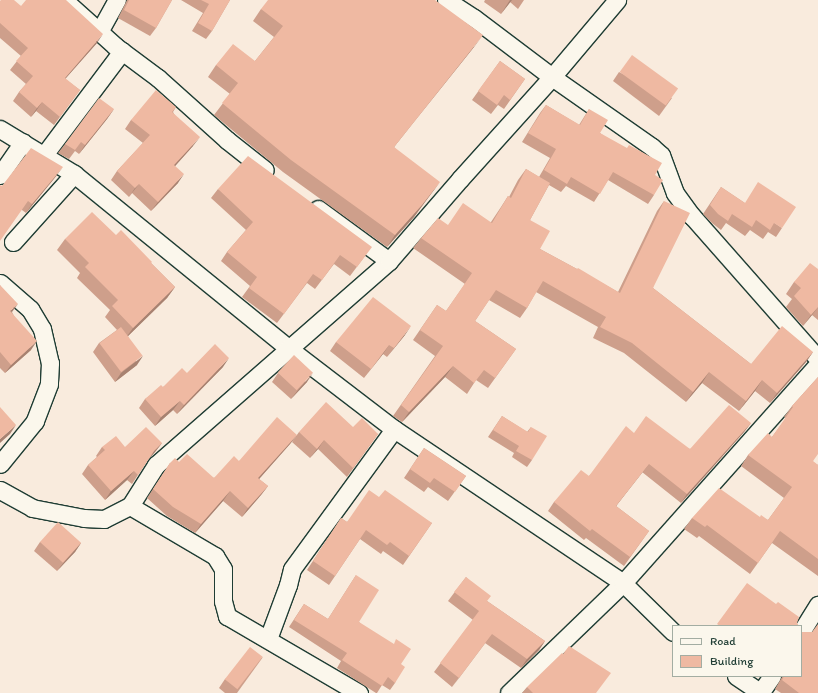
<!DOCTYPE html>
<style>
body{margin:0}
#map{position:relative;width:818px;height:693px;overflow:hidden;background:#f9ebdd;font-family:Itim,sans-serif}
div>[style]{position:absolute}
.roads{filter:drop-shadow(1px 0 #1f3d34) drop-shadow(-1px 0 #1f3d34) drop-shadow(0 1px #1f3d34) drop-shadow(0 -1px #1f3d34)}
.minor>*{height:17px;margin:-8.5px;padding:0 8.5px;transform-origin:8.5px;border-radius:8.5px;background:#fbf7ec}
.wall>*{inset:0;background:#ce9f8b}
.shaded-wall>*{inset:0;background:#a78271}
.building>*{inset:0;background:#efb9a2;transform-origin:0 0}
span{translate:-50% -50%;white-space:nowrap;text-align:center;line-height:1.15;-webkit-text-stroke:4px #fbf7ec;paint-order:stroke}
.legend{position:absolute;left:672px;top:625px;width:130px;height:52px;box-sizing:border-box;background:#fbf7ec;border:1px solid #a3ada2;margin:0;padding:5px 7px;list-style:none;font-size:12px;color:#1f3d34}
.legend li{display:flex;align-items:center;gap:8px;height:20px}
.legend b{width:20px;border:1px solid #a3ada2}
</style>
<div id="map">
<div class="roads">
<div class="minor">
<div style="left:64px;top:0;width:69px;rotate:42deg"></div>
<div style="left:115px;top:46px;width:54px;rotate:36.7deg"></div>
<div style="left:158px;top:78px;width:93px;rotate:41.9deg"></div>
<div style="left:227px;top:140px;width:48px;rotate:38.3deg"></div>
<div style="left:446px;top:0;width:33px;rotate:33deg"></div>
<div style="left:474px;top:18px;width:98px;rotate:37.1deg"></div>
<div style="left:552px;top:77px;width:101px;rotate:-49.8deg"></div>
<div style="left:99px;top:32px;width:37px;rotate:-61deg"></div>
<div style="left:0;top:129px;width:87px;rotate:31.3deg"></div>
<div style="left:74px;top:174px;width:276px;rotate:39.1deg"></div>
<div style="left:288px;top:348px;width:133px;rotate:37.4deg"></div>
<div style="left:394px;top:429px;width:276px;rotate:33.9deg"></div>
<div style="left:623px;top:583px;width:70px;rotate:44.4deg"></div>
<div style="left:44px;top:155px;width:130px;rotate:-53.1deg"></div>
<div style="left:0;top:175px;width:40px;rotate:-55.1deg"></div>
<div style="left:318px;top:209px;width:88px;rotate:36.2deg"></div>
<div style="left:13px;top:242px;width:91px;rotate:-48.1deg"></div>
<div style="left:0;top:283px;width:40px;rotate:41deg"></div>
<div style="left:30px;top:309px;width:23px;rotate:59deg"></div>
<div style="left:42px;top:329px;width:35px;rotate:77deg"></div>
<div style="left:50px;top:363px;width:21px;rotate:93deg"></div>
<div style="left:49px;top:384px;width:40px;rotate:111deg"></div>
<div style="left:35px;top:421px;width:55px;rotate:129.1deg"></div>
<div style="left:0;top:490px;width:37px;rotate:29deg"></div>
<div style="left:32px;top:508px;width:53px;rotate:10.9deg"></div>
<div style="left:84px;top:518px;width:20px;rotate:3deg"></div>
<div style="left:104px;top:519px;width:29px;rotate:-27deg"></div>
<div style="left:130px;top:506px;width:99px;rotate:30.5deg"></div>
<div style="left:215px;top:556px;width:15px;rotate:58deg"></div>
<div style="left:223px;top:569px;width:32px;rotate:90deg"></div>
<div style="left:223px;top:601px;width:16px;rotate:75deg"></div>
<div style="left:227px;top:616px;width:153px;rotate:30.3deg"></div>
<div style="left:130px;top:506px;width:49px;rotate:-57.6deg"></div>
<div style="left:156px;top:465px;width:310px;rotate:-41.2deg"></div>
<div style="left:389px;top:261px;width:108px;rotate:-49.1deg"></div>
<div style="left:460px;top:179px;width:137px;rotate:-48deg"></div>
<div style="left:552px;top:77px;width:122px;rotate:35deg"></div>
<div style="left:652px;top:147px;width:12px;rotate:42deg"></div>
<div style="left:661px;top:155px;width:40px;rotate:69.8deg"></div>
<div style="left:675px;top:193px;width:29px;rotate:54deg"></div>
<div style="left:692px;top:216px;width:191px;rotate:48.6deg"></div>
<div style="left:801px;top:632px;width:32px;rotate:-58deg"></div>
<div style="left:268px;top:639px;width:58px;rotate:-69.7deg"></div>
<div style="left:288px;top:585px;width:16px;rotate:-76deg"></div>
<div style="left:292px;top:569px;width:173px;rotate:-53.9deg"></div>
<div style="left:736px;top:676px;width:30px;rotate:34deg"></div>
<div style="left:509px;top:693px;width:158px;rotate:-44deg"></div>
<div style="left:623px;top:583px;width:293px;rotate:-48.3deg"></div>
<div style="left:760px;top:693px;width:21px;rotate:-55deg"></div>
</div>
</div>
<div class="wall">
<div style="clip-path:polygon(127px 0,172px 0,156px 28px,150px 36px,118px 18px)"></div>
<div style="clip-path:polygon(181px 0,230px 0,212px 31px,206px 39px,192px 31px,203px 13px)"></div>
<div style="clip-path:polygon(485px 0,524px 0,518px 9px,510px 2px,501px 14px,484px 2px)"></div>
<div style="clip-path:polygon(0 1px,21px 6px,97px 43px,65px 79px,80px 90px,54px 125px,36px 111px,31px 117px,13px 101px,19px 92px,26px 84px,10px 70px,21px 56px,0 38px)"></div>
<div style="clip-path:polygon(261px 9px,474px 47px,394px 147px,431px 193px,414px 217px,387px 247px,283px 172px,214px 115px,230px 94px,208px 77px,216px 65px,255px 61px,274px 37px,253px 21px)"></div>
<div style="clip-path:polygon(500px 61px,525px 79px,504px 109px,498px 105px,491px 114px,472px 100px)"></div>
<div style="clip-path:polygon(619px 72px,672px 98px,659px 116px,613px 81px)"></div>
<div style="clip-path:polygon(546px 105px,579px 125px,589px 109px,600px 133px,655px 175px,654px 195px,648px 204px,608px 180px,594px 202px,566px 186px,561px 192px,549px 185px,530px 220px,540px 249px,577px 269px,618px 292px,657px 211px,664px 201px,653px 288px,751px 364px,813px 352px,806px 362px,770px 403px,755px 391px,739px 411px,702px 383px,686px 402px,624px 353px,593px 338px,598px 327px,536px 292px,527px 308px,520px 318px,489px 300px,475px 321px,516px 349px,488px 388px,476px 380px,467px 394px,445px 377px,402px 422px,393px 416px,435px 356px,413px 340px,437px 305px,446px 311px,465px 284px,413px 248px,421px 238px,448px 225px,491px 222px,501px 207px,508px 196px,509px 197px,518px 180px,526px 169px,539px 177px,550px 158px,522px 142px,540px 113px)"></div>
<div style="clip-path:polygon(176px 107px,173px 112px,193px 146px,175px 166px,178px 183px,151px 211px,132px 193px,129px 197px,111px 180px,117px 171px,143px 143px,125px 129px,131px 120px)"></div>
<div style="clip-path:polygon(114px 109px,107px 119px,79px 154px,75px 151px,69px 159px,58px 153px,65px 144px)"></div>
<div style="clip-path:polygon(57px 175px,26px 213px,22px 210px,2px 186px)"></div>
<div style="clip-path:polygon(721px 187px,782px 228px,776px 237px,768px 232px,763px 239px,750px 230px,745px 236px,726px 223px,721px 230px,712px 223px,703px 214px)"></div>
<div style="clip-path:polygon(218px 189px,365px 256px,350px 276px,334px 264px,315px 289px,307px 283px,277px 323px,242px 297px,250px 286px,221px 261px,227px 252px,246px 230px,211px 198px)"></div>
<div style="clip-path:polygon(116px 235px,151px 263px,175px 287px,167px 298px,128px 336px,137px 365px,115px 382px,93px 352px,99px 343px,117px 330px,105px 317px,110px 310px,77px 278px,80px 273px,57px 250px,65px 239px)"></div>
<div style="clip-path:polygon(818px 269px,818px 320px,812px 315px,803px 326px,786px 307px,792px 299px,786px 294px,794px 282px)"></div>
<div style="clip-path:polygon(0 285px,12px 312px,31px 350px,5px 373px,0 368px)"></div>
<div style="clip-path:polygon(405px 335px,387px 357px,383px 354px,364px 378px,330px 351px,336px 342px)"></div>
<div style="clip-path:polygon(223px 367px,177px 414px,173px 410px,155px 426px,139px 408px,145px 399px,163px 387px,187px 373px)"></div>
<div style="clip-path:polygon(278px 373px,307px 382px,291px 399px,272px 382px)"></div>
<div style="clip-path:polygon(818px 377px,813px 462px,818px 465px,818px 576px,772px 543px,750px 574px,699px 536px,697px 538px,684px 529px,692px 518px,760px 517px,768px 520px,784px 498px,741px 466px,748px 455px,772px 437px,786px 418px,784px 417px,792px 406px)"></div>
<div style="clip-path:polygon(502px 416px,527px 432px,531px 427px,532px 460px,527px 467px,512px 457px,514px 453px,488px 437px)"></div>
<div style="clip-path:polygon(751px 423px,744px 432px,681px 503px,642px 472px,616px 506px,649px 531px,624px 566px,586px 538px,584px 540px,548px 511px,554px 502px,589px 476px,634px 433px,690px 449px)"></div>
<div style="clip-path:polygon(353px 427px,378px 434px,347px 477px,318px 449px,310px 458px,292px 442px,299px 432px)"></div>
<div style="clip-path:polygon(297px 435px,290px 444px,259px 479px,268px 486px,261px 495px,242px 517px,223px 501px,195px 533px,167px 516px,147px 498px,170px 463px,179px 462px,214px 478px,239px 461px)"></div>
<div style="clip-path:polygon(162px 443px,155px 452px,149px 458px,132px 484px,127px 480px,105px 500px,82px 474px,88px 465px,97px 457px,96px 456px,102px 447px,125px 447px)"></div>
<div style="clip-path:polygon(424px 448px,466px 476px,448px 501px,428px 487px,424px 492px,404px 478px)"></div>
<div style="clip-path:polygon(379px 497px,432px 523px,403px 565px,383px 551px,381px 554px,360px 539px,329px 585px,307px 570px,341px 518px,347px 522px)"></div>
<div style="clip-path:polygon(40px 542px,81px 543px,75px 552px,57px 571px,34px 551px)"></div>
<div style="clip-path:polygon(356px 575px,359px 622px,401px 664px,395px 683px,390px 690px,382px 685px,377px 693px,376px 693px,337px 668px,341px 661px,289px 627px,304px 604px,328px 619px)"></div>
<div style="clip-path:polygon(466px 577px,487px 601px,545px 641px,539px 650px,521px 668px,485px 643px,452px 687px,434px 672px,473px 620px,448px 601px)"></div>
<div style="clip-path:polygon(263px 657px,237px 693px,225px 693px,219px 688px,225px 679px)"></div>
<div style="clip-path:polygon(781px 676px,801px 676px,818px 693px,781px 693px,775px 689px,782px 677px)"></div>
<div style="clip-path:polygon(527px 687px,596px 693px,522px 693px)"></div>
</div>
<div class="shaded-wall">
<div style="clip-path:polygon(510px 0,512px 0,501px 14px)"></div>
<div style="clip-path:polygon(103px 34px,97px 43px,58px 87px,65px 78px)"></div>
<div style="clip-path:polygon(483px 35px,474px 47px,385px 158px,394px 147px)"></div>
<div style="clip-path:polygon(42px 102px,36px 111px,31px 117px,37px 108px)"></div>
<div style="clip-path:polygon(114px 109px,107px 119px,79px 154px,85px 145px)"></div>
<div style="clip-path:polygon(200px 137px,193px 146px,168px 174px,174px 165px)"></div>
<div style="clip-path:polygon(63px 167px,57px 175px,26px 213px,32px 204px)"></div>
<div style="clip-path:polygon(184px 174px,178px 183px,151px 211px,158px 202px)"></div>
<div style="clip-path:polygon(440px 182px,414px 217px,387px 247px,395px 235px)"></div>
<div style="clip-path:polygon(139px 184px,132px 193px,129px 197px,135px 188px)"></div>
<div style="clip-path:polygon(175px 287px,167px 298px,125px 339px,133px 328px)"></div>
<div style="clip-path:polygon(18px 304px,12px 312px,10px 311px)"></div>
<div style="clip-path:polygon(818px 307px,812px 315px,803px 326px,811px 315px)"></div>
<div style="clip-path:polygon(411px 326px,405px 335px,387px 357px,394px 348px)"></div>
<div style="clip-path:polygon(37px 341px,31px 350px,5px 373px,11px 365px)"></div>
<div style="clip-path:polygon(389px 345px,383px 354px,364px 378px,371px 369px)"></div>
<div style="clip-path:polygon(813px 352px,806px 362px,770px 403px,777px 393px)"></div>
<div style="clip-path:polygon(143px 356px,137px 365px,115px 382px,121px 373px)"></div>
<div style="clip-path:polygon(229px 358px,223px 367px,177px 414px,184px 405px)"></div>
<div style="clip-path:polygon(453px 366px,445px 377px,402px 422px,409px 412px)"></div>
<div style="clip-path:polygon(709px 372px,702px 383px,686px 402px,693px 392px)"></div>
<div style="clip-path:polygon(313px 373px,307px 382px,291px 399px,298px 390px)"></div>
<div style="clip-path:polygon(762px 380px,755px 391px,739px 411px,746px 401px)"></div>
<div style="clip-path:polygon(180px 401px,173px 410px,155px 426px,161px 417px)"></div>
<div style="clip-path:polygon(751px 423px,744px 432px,681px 503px,687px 494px)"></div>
<div style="clip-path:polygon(16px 425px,10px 434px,0 443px,0 439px)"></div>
<div style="clip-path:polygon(297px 435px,290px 444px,252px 487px,258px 478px)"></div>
<div style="clip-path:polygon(324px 440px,318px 449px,310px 458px)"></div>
<div style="clip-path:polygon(162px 443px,155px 452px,148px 460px,154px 451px)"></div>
<div style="clip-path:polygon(649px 464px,642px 472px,609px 514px,616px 506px)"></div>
<div style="clip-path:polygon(134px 471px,127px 480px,105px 500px,111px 491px)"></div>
<div style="clip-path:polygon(268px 486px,261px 495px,242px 517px,248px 508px)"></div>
<div style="clip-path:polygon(230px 491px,223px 501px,195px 533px,201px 524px)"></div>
<div style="clip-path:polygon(81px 543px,75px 552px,57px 571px,64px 562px)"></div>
<div style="clip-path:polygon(492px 634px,485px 643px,452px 687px,459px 678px)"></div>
<div style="clip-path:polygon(545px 641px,539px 650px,521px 668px,527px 659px)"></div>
</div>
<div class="building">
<div style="clip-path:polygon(1px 0,14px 0,21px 6px,26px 0,66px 0,103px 34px,65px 78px,80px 90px,60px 117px,42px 102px,37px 108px,19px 92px,33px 76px,16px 61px,28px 48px,0 23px,0 1px)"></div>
<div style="clip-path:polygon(129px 0,172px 0,156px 28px,124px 10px)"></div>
<div style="clip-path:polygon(201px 0,230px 0,212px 31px,198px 23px,209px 4px)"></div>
<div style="clip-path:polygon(268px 0,435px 0,483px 35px,394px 147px,440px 182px,422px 205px,395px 235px,291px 160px,222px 103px,238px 83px,216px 65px,233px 44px,255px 61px,283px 26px,261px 9px)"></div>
<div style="left:632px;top:55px;width:57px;height:21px;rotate:36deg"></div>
<div style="clip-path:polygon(500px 61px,525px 79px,510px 100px,504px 95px,497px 105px,478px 91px)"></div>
<div style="clip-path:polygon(156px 90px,176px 107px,172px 112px,200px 137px,174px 165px,184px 174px,158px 202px,139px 184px,135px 188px,117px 171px,150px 135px,131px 120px)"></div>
<div style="clip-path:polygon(99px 98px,114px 109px,85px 145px,81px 142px,75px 150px,65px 144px)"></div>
<div style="clip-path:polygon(546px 105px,580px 125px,589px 109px,608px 120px,600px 133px,627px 148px,629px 145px,662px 163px,655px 175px,663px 180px,654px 195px,613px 172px,600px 194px,571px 177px,567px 184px,544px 170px,556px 149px,528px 133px)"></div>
<div style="clip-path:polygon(31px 148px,63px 167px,32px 204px,28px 201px,0 241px,0 185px,2px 186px)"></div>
<div style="clip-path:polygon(248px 156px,372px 247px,357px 267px,340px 255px,322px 280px,313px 274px,284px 314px,249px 288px,257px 277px,227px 252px,253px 222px,218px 189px)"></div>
<div style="clip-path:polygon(526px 169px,550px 183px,530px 220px,550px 231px,540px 249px,577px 269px,578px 268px,620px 293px,664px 201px,690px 213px,653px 288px,751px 364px,782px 326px,813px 352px,777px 393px,762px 380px,746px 401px,709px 372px,693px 392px,632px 343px,600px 327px,606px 317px,543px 281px,527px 308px,496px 290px,475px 321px,516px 349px,495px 378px,484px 370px,474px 383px,453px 366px,409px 412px,401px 405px,443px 346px,420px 330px,437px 305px,446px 311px,472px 273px,421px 238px,438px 218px,448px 225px,463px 203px,492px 223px,508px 196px,511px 198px)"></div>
<div style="clip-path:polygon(758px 182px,796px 207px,782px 228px,774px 223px,770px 230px,756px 220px,752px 227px,732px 214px,728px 221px,718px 214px,710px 205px,721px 187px,745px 203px)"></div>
<div style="clip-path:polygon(92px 212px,116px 235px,121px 230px,152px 262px,151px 263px,175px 287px,133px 328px,112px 306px,118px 300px,85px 267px,89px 263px,65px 239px)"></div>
<div style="clip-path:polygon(810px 263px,818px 269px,818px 307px,811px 315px,794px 296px,801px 288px,794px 282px)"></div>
<div style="clip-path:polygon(0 285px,18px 304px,10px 311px,37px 341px,11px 365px,0 352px)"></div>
<div style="clip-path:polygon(373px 297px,411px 326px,394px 348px,389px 345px,371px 369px,336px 342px)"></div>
<div style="left:121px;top:327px;width:36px;height:27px;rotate:53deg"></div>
<div style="clip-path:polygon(215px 344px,229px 358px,184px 405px,180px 401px,161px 417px,145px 399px,161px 385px,163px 387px,182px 368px,187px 373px)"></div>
<div style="left:294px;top:355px;width:26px;height:24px;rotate:43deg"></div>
<div style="clip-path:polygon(818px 377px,818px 454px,813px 461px,818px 465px,818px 559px,780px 531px,758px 563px,707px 525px,705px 527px,692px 518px,719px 488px,760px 517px,761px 515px,768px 520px,792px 487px,748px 455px,768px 433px,772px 437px,793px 407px,792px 406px)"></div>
<div style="clip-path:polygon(326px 402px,353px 427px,362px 418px,378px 434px,353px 468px,324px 440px,317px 449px,299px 432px)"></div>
<div style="clip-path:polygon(729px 405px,751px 423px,687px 494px,649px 464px,616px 506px,649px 531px,630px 557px,592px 529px,590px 531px,554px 502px,581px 470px,589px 476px,626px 426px,634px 433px,646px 416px,690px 449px)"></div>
<div style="clip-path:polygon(0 407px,16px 425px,0 439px)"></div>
<div style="clip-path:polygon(502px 416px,528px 432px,531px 427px,547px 436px,532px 460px,516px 451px,519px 446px,493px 430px)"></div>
<div style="clip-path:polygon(277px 417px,297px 435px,258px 478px,268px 486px,248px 508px,230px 491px,201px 524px,173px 507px,153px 489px,170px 463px,175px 458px,179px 462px,187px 454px,214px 478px,234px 456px,239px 461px)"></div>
<div style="clip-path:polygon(146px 427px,162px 443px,154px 451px,138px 475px,134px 471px,111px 491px,88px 465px,105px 450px,102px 447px,116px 436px,125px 447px)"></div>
<div style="clip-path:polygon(424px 448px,466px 476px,455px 492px,434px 478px,430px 483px,410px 469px)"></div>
<div style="clip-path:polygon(369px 490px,379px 497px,385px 490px,432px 523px,409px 556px,390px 542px,387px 545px,366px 530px,335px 576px,313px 561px,341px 518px,347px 522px)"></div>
<div style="left:58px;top:522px;width:31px;height:27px;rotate:42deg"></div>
<div style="clip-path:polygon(356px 575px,379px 590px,359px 622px,394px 644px,396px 639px,411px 649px,401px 664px,405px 667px,395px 683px,388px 677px,382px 686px,342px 660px,347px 653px,294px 620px,304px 604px,328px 619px)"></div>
<div style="clip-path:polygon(466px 577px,491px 596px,487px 601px,545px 641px,527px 659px,492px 634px,459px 678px,440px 663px,479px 611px,454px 592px)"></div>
<div style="clip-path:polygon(747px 583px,776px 604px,778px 602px,799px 617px,797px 623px,799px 626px,720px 626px,717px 624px)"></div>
<div style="clip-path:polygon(818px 624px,818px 693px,799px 693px,782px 680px,784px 676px,801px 676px,801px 629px,802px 632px,812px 632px)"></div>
<div style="clip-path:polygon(569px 646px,611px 673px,596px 693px,533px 693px,527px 687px,562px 653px,563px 654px)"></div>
<div style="left:250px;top:647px;width:16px;height:41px;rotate:38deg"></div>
</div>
<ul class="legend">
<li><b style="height:5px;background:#fbf7ec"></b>Road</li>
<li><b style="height:11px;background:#efb9a2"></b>Building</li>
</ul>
</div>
